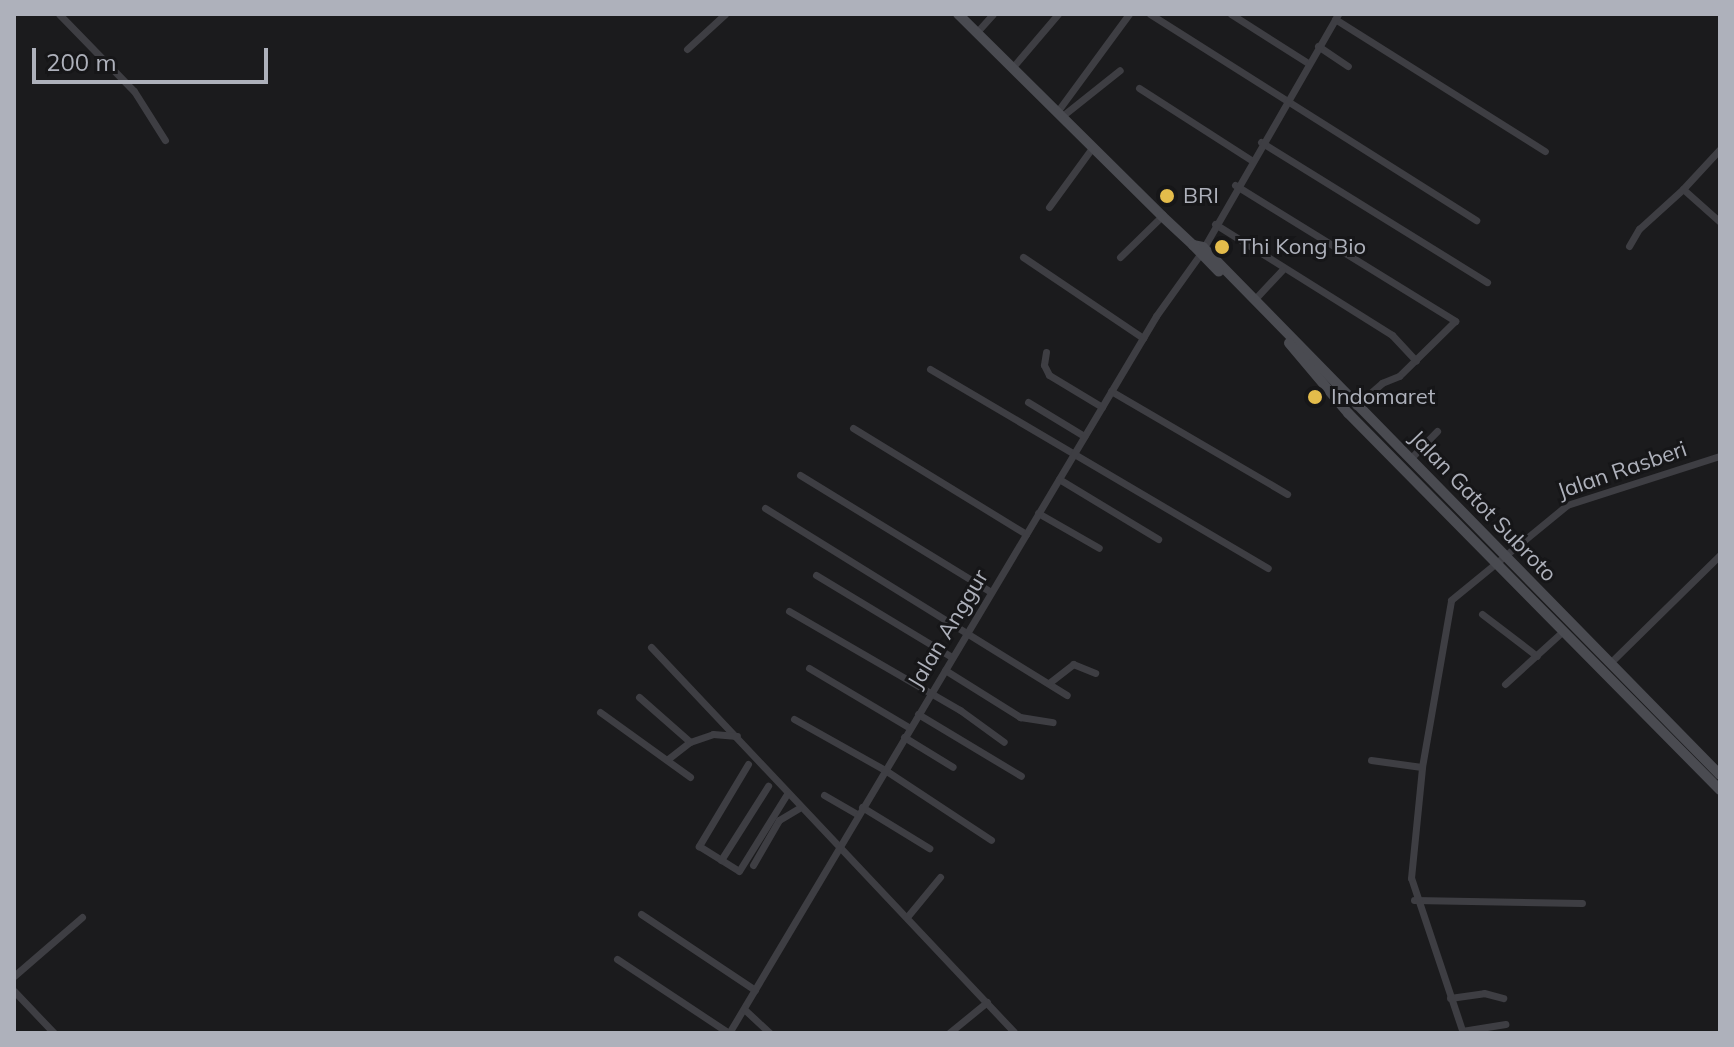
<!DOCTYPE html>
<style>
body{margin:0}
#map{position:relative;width:1734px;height:1047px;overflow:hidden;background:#1b1b1d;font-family:Mulish,sans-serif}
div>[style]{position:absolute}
.street>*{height:7px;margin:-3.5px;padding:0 3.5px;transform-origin:3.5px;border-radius:3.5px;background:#3e3e43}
.secondary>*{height:10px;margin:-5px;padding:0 5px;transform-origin:5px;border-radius:5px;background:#4a4b51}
.dots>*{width:22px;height:22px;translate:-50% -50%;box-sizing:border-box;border:4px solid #161618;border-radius:50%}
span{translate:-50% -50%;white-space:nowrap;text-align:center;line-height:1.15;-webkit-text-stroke:6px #161618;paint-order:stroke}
.poi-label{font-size:22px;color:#aeb1bb}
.left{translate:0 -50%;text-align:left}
.street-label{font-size:22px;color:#aeb1bb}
.frame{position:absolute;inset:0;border:16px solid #aeb1bb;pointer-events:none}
.scale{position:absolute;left:32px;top:48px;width:236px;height:36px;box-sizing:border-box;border:4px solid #aeb1bb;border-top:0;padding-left:10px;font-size:24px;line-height:28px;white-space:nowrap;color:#aeb1bb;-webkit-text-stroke:6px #161618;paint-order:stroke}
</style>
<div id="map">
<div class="street">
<div style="left:59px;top:14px;width:107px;rotate:45.8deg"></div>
<div style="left:134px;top:91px;width:58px;rotate:57.7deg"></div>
<div style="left:1150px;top:14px;width:386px;rotate:32.3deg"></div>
<div style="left:1231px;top:14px;width:91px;rotate:32.5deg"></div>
<div style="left:1335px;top:19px;width:248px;rotate:32.2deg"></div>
<div style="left:976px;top:33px;width:25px;rotate:-48deg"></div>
<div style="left:1318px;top:46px;width:36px;rotate:34deg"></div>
<div style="left:687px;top:49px;width:52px;rotate:-42.6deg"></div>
<div style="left:1012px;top:68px;width:71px;rotate:-49.6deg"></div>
<div style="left:1139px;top:88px;width:133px;rotate:32.7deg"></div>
<div style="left:1057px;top:112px;width:122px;rotate:-53.7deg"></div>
<div style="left:1061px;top:117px;width:75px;rotate:-38.5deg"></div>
<div style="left:1261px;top:142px;width:266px;rotate:31.8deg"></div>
<div style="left:1235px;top:185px;width:259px;rotate:31.7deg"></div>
<div style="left:1455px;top:321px;width:78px;rotate:135.5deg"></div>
<div style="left:1399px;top:376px;width:18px;rotate:158deg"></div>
<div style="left:1382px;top:383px;width:35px;rotate:139deg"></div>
<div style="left:1683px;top:189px;width:54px;rotate:-47.2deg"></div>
<div style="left:1049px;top:207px;width:73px;rotate:-53.9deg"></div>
<div style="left:1215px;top:224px;width:209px;rotate:32.1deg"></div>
<div style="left:1392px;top:335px;width:35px;rotate:47deg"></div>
<div style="left:1629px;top:246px;width:20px;rotate:-60deg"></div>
<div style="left:1639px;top:229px;width:59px;rotate:-42.3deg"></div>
<div style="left:1683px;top:189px;width:50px;rotate:41.7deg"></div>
<div style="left:1023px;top:257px;width:145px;rotate:34deg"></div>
<div style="left:1120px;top:257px;width:59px;rotate:-44.3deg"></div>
<div style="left:1254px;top:300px;width:41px;rotate:-47deg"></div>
<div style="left:1046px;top:352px;width:13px;rotate:99deg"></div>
<div style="left:1044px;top:365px;width:11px;rotate:63deg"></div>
<div style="left:1049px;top:375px;width:62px;rotate:31.1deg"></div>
<div style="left:930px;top:369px;width:392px;rotate:30.5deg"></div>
<div style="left:1111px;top:391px;width:204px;rotate:30.3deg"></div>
<div style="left:1028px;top:402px;width:66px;rotate:31.3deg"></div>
<div style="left:853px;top:428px;width:203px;rotate:31.5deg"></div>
<div style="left:1410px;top:459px;width:39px;rotate:-46deg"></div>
<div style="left:800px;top:475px;width:224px;rotate:31.5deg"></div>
<div style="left:1059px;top:479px;width:116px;rotate:31.2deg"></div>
<div style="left:765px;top:508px;width:355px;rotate:31.8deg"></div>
<div style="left:1038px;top:513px;width:70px;rotate:29.8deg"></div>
<div style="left:816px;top:575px;width:159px;rotate:31.1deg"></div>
<div style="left:789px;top:611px;width:198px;rotate:30.1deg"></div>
<div style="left:960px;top:710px;width:54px;rotate:36deg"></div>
<div style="left:1482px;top:614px;width:69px;rotate:37.4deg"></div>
<div style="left:651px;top:647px;width:531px;rotate:46.68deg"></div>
<div style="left:1610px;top:663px;width:154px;rotate:-44.5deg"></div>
<div style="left:809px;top:668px;width:117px;rotate:30.7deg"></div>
<div style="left:945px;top:670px;width:89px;rotate:32.1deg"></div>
<div style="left:1020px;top:717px;width:33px;rotate:9deg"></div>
<div style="left:1049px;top:683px;width:31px;rotate:-38deg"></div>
<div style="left:1073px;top:664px;width:24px;rotate:22deg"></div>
<div style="left:1505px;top:684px;width:79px;rotate:-42.4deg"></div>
<div style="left:639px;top:697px;width:68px;rotate:41.4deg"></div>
<div style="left:600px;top:712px;width:111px;rotate:35.8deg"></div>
<div style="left:918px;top:714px;width:120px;rotate:31deg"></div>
<div style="left:794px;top:719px;width:104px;rotate:29.3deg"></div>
<div style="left:885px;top:770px;width:127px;rotate:33.4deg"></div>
<div style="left:904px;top:737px;width:57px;rotate:31.5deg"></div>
<div style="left:668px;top:759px;width:28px;rotate:-38deg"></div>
<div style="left:690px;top:742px;width:24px;rotate:-19deg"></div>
<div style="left:713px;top:734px;width:24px;rotate:5deg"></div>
<div style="left:1371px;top:760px;width:51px;rotate:7.8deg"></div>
<div style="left:748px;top:764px;width:96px;rotate:120.9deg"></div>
<div style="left:699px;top:846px;width:47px;rotate:32deg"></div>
<div style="left:739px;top:871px;width:91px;rotate:-58.1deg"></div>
<div style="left:824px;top:795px;width:39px;rotate:30deg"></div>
<div style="left:862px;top:807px;width:79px;rotate:31.5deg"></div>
<div style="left:721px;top:860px;width:88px;rotate:-57.6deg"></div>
<div style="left:753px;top:865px;width:52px;rotate:-60deg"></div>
<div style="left:779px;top:820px;width:23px;rotate:-31deg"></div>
<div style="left:1414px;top:900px;width:168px;rotate:1deg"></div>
<div style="left:641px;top:914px;width:137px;rotate:33.7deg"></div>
<div style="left:907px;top:917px;width:52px;rotate:-50.5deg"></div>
<div style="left:617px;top:959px;width:134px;rotate:33.5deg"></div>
<div style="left:729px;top:1033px;width:835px;rotate:-59.22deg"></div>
<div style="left:1156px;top:316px;width:74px;rotate:-54.4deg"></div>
<div style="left:1199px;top:256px;width:279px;rotate:-60.1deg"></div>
<div style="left:14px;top:976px;width:90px;rotate:-40.9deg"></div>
<div style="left:14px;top:991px;width:58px;rotate:46.4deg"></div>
<div style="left:1450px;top:998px;width:34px;rotate:-8deg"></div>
<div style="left:1484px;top:993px;width:20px;rotate:15deg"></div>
<div style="left:744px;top:1009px;width:35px;rotate:43deg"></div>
<div style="left:1462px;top:1031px;width:44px;rotate:-9.2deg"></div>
<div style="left:949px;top:1033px;width:49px;rotate:-39.2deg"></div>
<div style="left:1463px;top:1033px;width:163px;rotate:-108.5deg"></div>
<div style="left:1411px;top:878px;width:112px;rotate:-84.3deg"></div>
<div style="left:1422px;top:767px;width:169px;rotate:-80.1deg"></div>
<div style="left:1451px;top:600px;width:150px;rotate:-39.3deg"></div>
<div style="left:1567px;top:505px;width:161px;rotate:-17.8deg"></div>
</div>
<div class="secondary">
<div style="left:958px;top:14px;width:287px;rotate:44.7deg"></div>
<div style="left:1162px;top:216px;width:42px;rotate:43.1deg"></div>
<div style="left:1193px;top:245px;width:10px;rotate:11deg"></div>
<div style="left:1203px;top:247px;width:739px;rotate:45.6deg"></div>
<div style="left:1193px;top:245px;width:37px;rotate:46deg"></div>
<div style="left:1289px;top:343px;width:92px;rotate:49.9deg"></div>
<div style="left:1348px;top:413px;width:530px;rotate:45.38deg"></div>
</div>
<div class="dots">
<div style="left:1167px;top:196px;background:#e4bc4b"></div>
<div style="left:1222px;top:247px;background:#e4bc4b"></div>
<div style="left:1315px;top:397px;background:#e4bc4b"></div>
</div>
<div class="poi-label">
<span class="left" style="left:1183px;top:196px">BRI</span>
<span class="left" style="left:1238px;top:247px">Thi Kong Bio</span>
<span class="left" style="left:1331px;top:397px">Indomaret</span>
</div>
<div class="street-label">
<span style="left:1622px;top:470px;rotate:-19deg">Jalan Rasberi</span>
<span style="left:1483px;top:506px;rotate:46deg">Jalan Gatot Subroto</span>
<span style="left:948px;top:629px;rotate:-59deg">Jalan Anggur</span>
</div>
<div class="frame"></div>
<div class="scale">200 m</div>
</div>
